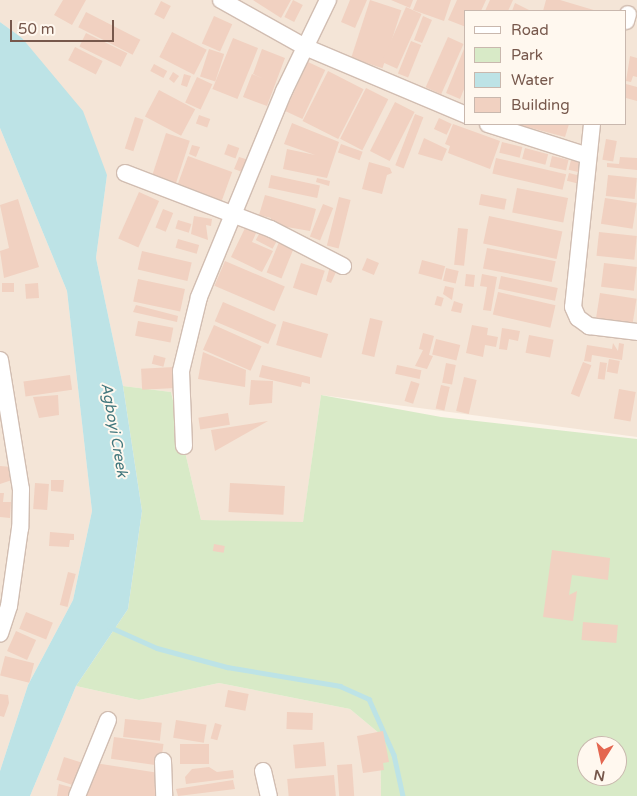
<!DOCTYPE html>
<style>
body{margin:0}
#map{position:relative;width:637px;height:796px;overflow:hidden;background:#fcf3e9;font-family:"Varela Round",sans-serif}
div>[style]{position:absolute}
.residential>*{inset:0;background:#f4e5d7}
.green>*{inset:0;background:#d8eac7}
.water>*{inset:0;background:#bde3e6}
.stream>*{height:4.5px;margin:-2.25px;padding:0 2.25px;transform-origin:2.25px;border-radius:2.25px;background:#bde3e6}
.building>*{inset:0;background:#f1d1c1;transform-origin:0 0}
.roads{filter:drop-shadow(1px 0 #d1bdb1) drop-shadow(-1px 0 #d1bdb1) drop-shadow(0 1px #d1bdb1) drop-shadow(0 -1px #d1bdb1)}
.minor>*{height:16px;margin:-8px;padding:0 8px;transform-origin:8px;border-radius:8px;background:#fff}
span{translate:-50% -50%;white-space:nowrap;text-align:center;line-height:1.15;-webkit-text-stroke:4px #fff8ef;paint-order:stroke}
.water-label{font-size:15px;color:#40767c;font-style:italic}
.legend{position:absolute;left:464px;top:10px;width:162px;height:115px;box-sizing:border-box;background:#fff8ef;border:1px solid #c9b8ae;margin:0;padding:6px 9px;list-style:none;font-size:15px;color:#77584c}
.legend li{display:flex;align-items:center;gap:10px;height:25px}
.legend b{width:25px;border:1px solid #c9b8ae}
.north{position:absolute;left:577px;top:736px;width:50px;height:50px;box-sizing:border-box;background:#fff8ef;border:1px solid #c9b8ae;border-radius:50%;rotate:190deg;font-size:14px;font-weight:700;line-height:20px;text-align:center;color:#77584c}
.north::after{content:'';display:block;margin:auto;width:18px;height:22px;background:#e46750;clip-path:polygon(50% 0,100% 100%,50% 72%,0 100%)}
.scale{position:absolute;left:10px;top:20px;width:104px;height:22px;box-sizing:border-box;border:2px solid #77584c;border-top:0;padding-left:6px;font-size:15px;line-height:18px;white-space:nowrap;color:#77584c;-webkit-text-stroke:4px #fff8ef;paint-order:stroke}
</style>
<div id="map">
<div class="residential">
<div style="clip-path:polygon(evenodd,0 0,637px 0,637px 437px,321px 395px,303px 523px,201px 520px,171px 392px,123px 386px,96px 258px,107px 175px,22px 38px,0 22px,0 0,466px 11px,626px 11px,626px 124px,466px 124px,466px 11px)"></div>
<div style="clip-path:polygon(0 128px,67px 291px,92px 511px,73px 600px,28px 685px,0 771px)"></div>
<div style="clip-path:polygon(219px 683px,350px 709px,380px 734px,381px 796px,30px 796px,76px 686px,139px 700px)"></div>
</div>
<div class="green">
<div style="clip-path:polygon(evenodd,123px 386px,171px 392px,201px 520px,303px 522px,321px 395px,441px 417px,637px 439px,637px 796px,381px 796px,380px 734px,350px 709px,219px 683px,139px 700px,76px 686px,128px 609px,142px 511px,123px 386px,587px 746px,617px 746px,617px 776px,587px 776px,587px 746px)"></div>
</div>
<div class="water">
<div style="clip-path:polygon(0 22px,22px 38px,83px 111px,107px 175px,96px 258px,123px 386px,142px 511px,128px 609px,76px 686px,30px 796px,0 796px,0 771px,28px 685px,73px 600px,92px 511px,67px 291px,0 128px)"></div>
</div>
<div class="stream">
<div style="left:110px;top:627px;width:51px;rotate:24.1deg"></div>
<div style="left:157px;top:648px;width:73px;rotate:15.2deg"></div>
<div style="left:227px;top:667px;width:115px;rotate:9.5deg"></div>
<div style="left:340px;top:686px;width:32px;rotate:24deg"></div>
<div style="left:369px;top:699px;width:61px;rotate:65.9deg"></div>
<div style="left:394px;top:755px;width:42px;rotate:77.6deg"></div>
</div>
<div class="building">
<div style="clip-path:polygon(63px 0,86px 0,72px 25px,54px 15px)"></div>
<div style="clip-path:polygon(253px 0,291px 0,281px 18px)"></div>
<div style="left:293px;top:0;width:11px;height:19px;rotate:27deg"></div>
<div style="clip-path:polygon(350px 0,367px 0,355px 28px,341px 22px)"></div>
<div style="left:370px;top:0;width:33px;height:61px;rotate:18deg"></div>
<div style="clip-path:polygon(391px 0,413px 0,410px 8px)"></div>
<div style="clip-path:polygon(417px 0,451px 0,444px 21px,413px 10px)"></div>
<div style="clip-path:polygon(457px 0,486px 0,481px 11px,466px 11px,466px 27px,448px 20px)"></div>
<div style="clip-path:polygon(490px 0,513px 0,508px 11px,485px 11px)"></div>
<div style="clip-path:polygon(546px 0,560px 0,597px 11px,543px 11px)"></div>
<div style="left:161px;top:1px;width:11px;height:15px;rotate:27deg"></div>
<div style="clip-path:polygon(515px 3px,529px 10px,528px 11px,512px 11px)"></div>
<div style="left:406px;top:7px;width:17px;height:60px;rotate:24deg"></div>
<div style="left:86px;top:12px;width:61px;height:17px;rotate:27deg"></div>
<div style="left:214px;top:16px;width:20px;height:30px;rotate:24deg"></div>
<div style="clip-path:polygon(423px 16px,432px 20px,422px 43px,414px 40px)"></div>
<div style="left:172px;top:32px;width:39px;height:28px;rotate:27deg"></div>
<div style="left:86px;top:33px;width:46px;height:15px;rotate:26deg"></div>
<div style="left:448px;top:37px;width:17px;height:55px;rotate:24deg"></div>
<div style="left:233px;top:38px;width:27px;height:55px;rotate:22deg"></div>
<div style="left:411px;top:41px;width:11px;height:35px;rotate:22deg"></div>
<div style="clip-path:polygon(466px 44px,466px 84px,460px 99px,446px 93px)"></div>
<div style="left:75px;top:47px;width:31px;height:15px;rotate:27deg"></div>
<div style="left:209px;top:49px;width:16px;height:29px;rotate:18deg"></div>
<div style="clip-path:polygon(262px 49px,285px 58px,267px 106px,243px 97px,252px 74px,264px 79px,253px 74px)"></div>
<div style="clip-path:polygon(630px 56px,637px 58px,637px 77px,633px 76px,631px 82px,626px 81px)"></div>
<div style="left:308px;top:62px;width:19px;height:54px;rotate:25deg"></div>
<div style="left:154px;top:64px;width:15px;height:8px;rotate:28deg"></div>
<div style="left:328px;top:71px;width:40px;height:56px;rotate:27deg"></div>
<div style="clip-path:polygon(173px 72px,179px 76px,174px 83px,169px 79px)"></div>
<div style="clip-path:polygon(184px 74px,191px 76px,187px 87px,181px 85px)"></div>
<div style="left:197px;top:77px;width:17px;height:28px;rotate:25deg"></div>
<div style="clip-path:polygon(626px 84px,637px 87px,637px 101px,626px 98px)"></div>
<div style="left:366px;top:88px;width:25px;height:57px;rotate:27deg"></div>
<div style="left:159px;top:90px;width:41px;height:30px;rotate:28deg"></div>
<div style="left:395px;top:102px;width:22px;height:55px;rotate:27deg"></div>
<div style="left:415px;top:114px;width:9px;height:55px;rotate:21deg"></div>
<div style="left:199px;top:115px;width:12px;height:9px;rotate:20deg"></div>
<div style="left:135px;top:117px;width:9px;height:33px;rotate:18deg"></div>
<div style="left:439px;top:118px;width:14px;height:12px;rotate:25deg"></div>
<div style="clip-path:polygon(292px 123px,339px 142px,327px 178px,283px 169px,287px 149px,315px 155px,284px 144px)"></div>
<div style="clip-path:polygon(453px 124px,500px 141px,490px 169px,448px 153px,450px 146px,445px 144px)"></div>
<div style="clip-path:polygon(516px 124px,569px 124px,565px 137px)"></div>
<div style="left:166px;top:133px;width:25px;height:46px;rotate:18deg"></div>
<div style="clip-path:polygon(424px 138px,447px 149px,442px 161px,418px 154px)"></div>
<div style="left:606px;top:139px;width:11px;height:21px;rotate:10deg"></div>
<div style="left:502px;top:142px;width:21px;height:11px;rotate:14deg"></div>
<div style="left:228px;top:144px;width:12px;height:11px;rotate:20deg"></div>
<div style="left:341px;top:144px;width:23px;height:9px;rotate:20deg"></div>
<div style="clip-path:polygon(192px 145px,200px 147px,196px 157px,189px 154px)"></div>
<div style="left:525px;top:148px;width:24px;height:11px;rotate:15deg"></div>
<div style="left:188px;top:156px;width:47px;height:31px;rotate:20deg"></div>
<div style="left:552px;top:156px;width:17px;height:11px;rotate:13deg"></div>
<div style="clip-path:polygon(239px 157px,249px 160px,245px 173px,234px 169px)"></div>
<div style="clip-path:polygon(620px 157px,637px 158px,637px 170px,607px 167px,607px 163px,619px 164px)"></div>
<div style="left:496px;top:158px;width:72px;height:16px;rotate:13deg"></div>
<div style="left:571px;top:160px;width:12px;height:10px;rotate:14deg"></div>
<div style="clip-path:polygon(369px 162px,390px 168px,392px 173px,387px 175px,382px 194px,362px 189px)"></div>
<div style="left:569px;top:173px;width:11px;height:8px;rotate:15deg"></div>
<div style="left:271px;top:175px;width:50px;height:13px;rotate:12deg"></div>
<div style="left:608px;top:175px;width:29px;height:21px;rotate:6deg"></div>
<div style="clip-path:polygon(317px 178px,330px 181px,329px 186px,316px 182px)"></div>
<div style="left:517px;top:188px;width:52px;height:25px;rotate:11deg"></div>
<div style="left:139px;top:192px;width:22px;height:51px;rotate:24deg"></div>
<div style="left:481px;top:194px;width:26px;height:11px;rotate:11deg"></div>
<div style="clip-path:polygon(265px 195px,316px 209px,310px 231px,269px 224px,271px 218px,259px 215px)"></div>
<div style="left:339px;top:197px;width:12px;height:50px;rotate:14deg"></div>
<div style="left:605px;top:198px;width:32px;height:26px;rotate:9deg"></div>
<div style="clip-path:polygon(18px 199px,39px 267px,4px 278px,0 251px,9px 248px,0 205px)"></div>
<div style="left:323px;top:204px;width:11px;height:35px;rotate:22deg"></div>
<div style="left:163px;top:209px;width:11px;height:20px;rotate:22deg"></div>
<div style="clip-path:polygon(194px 216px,212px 219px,211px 226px,206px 225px,208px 240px,191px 234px)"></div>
<div style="left:489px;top:216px;width:75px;height:28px;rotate:12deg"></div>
<div style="left:178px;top:220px;width:14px;height:9px;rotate:17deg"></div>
<div style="clip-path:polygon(246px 226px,257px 231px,252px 242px,273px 251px,262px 272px,231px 257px)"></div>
<div style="left:458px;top:228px;width:10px;height:37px;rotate:6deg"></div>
<div style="left:260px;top:232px;width:19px;height:9px;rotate:28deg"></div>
<div style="left:599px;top:232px;width:38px;height:24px;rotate:6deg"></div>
<div style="left:178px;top:239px;width:22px;height:9px;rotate:16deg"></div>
<div style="left:279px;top:242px;width:16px;height:33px;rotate:22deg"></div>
<div style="left:487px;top:248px;width:70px;height:21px;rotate:11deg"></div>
<div style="left:142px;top:251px;width:51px;height:19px;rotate:13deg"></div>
<div style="left:367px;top:258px;width:13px;height:13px;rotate:23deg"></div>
<div style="left:422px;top:260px;width:24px;height:14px;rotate:15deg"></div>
<div style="left:225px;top:261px;width:65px;height:27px;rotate:23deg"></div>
<div style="left:301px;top:263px;width:25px;height:26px;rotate:18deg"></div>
<div style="left:604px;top:263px;width:33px;height:24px;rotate:7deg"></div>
<div style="clip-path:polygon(330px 266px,336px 272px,331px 283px,326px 281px)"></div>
<div style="left:446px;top:268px;width:13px;height:13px;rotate:13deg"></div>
<div style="left:466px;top:274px;width:9px;height:12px;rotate:6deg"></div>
<div style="clip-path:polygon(482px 274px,497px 277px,491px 311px,483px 310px,487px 287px,480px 286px)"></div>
<div style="left:501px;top:276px;width:58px;height:13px;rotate:12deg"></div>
<div style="left:138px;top:279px;width:48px;height:23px;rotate:12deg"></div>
<div style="left:14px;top:283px;width:9px;height:12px;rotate:90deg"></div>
<div style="left:38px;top:283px;width:15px;height:13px;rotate:86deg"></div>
<div style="clip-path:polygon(445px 286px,454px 288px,452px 300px,443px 294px)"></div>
<div style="left:498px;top:292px;width:59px;height:23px;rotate:13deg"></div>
<div style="left:600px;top:293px;width:37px;height:25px;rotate:9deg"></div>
<div style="left:437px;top:296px;width:7px;height:9px;rotate:16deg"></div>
<div style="clip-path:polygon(454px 301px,463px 304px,461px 313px,451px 311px)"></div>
<div style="left:223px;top:302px;width:58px;height:21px;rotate:23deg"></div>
<div style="clip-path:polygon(136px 305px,178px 316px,177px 322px,133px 312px)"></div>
<div style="left:370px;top:318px;width:13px;height:37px;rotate:13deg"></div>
<div style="left:138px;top:321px;width:36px;height:15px;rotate:11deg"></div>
<div style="left:283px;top:321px;width:47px;height:25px;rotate:16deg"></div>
<div style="left:214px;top:325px;width:52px;height:27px;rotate:24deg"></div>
<div style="clip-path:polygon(472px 325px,488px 328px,487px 335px,498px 337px,496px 347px,485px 345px,483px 357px,466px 353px)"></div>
<div style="clip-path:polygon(502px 328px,520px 331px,518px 341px,509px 339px,507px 350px,499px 349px)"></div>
<div style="clip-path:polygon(423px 333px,434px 336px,429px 355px,433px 356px,427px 369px,415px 366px,423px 350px,419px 349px)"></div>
<div style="left:529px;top:335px;width:25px;height:18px;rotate:11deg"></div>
<div style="left:436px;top:339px;width:25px;height:16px;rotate:14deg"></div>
<div style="clip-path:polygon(613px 343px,618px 351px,619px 343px,624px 344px,622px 360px,592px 355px,591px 362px,584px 361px,587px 345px,612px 349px)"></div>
<div style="clip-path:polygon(203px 352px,246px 370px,245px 387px,198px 379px)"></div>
<div style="left:154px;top:355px;width:12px;height:9px;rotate:14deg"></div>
<div style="left:609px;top:359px;width:11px;height:13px;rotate:10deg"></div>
<div style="left:583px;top:362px;width:9px;height:34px;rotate:21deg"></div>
<div style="left:600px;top:362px;width:7px;height:17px;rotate:8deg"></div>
<div style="left:446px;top:363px;width:10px;height:20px;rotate:11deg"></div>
<div style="clip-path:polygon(262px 365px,310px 377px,310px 384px,302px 382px,301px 387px,259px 377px)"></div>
<div style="left:397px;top:365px;width:25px;height:9px;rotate:12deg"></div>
<div style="left:174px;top:367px;width:21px;height:33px;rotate:87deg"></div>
<div style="left:70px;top:375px;width:15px;height:47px;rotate:82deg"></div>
<div style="left:464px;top:377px;width:13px;height:35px;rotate:13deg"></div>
<div style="clip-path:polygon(251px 380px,273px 381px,272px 403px,249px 405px)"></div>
<div style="left:411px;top:381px;width:9px;height:21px;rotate:18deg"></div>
<div style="left:441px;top:385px;width:9px;height:24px;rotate:13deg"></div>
<div style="left:619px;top:389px;width:17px;height:30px;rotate:10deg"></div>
<div style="clip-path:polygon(58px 395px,59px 415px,39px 418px,33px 397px)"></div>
<div style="left:228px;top:413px;width:12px;height:30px;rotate:81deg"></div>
<div style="clip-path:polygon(268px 421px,215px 451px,211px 430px)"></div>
<div style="clip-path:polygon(0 466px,12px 467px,12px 480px,0 484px)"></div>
<div style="clip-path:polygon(51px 480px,64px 480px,63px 492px,51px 491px)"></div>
<div style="left:35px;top:483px;width:14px;height:26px;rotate:4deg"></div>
<div style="left:230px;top:483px;width:55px;height:29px;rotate:3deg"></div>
<div style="clip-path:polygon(0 493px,4px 493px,3px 502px,11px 502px,10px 518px,0 517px)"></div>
<div style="clip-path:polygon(50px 532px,74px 534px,74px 540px,70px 540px,69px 547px,49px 546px)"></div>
<div style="left:214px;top:544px;width:11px;height:7px;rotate:10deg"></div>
<div style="clip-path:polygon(552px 550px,610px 558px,608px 580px,572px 575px,569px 595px,577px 591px,573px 621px,543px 617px)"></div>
<div style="left:68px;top:572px;width:8px;height:34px;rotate:14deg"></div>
<div style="left:26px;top:612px;width:29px;height:18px;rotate:22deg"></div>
<div style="left:583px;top:622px;width:35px;height:18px;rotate:5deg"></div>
<div style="left:16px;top:631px;width:22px;height:22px;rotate:24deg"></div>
<div style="left:5px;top:656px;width:30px;height:20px;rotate:14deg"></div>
<div style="left:228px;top:690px;width:21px;height:17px;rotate:11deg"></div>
<div style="clip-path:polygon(0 694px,8px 695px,9px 703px,4px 717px,0 716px)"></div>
<div style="left:287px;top:712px;width:26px;height:17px;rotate:2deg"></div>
<div style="left:125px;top:719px;width:37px;height:18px;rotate:6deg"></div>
<div style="left:176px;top:720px;width:31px;height:18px;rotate:9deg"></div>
<div style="left:215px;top:723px;width:7px;height:16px;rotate:16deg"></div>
<div style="clip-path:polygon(383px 731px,389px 762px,383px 763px,384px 770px,363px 773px,357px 736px)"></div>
<div style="left:114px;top:737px;width:50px;height:22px;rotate:8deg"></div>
<div style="left:324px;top:742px;width:24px;height:31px;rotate:85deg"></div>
<div style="left:180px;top:744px;width:29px;height:20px"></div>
<div style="left:64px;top:757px;width:19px;height:24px;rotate:18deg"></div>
<div style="clip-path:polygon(95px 763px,159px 773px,158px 796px,86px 796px)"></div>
<div style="left:352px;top:764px;width:32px;height:15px;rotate:86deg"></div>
<div style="clip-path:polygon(209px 767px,217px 772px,233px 770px,234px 778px,186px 784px,185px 777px,192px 769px)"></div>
<div style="left:334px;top:775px;width:21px;height:47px;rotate:85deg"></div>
<div style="clip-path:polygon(233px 780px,235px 789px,178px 796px,176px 789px)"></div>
<div style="clip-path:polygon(59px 784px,74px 788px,72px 796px,57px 796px)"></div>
</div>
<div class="roads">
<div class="minor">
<div style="left:221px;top:0;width:96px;rotate:29.2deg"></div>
<div style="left:305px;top:47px;width:175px;rotate:22.9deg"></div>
<div style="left:626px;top:21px;width:7px;rotate:-74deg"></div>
<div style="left:488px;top:124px;width:105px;rotate:17.7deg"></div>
<div style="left:592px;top:124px;width:184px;rotate:95.9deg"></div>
<div style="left:573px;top:307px;width:12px;rotate:66deg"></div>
<div style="left:578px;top:318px;width:14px;rotate:36deg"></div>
<div style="left:589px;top:326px;width:48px;rotate:7.1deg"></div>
<div style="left:125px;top:173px;width:156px;rotate:21deg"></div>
<div style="left:271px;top:229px;width:81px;rotate:27.2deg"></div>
<div style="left:0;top:360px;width:131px;rotate:80.8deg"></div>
<div style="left:21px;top:489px;width:39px;rotate:91deg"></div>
<div style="left:20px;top:528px;width:79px;rotate:98deg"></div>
<div style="left:9px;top:606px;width:29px;rotate:108deg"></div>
<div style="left:184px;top:446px;width:75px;rotate:-92.3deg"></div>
<div style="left:181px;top:371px;width:76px;rotate:-76.3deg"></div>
<div style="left:199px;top:297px;width:223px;rotate:-67.6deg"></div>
<div style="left:284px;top:91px;width:101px;rotate:-64.2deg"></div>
<div style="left:163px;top:761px;width:35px;rotate:88deg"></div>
<div style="left:263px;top:771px;width:26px;rotate:77deg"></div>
<div style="left:77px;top:796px;width:82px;rotate:-67.8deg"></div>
</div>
</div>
<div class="water-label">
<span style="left:114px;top:430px;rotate:80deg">Agboyi Creek</span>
</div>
<ul class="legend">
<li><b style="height:6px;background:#fff"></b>Road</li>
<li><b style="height:14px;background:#d8eac7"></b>Park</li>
<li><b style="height:14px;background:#bde3e6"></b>Water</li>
<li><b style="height:14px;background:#f1d1c1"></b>Building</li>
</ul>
<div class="north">N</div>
<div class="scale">50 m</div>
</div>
